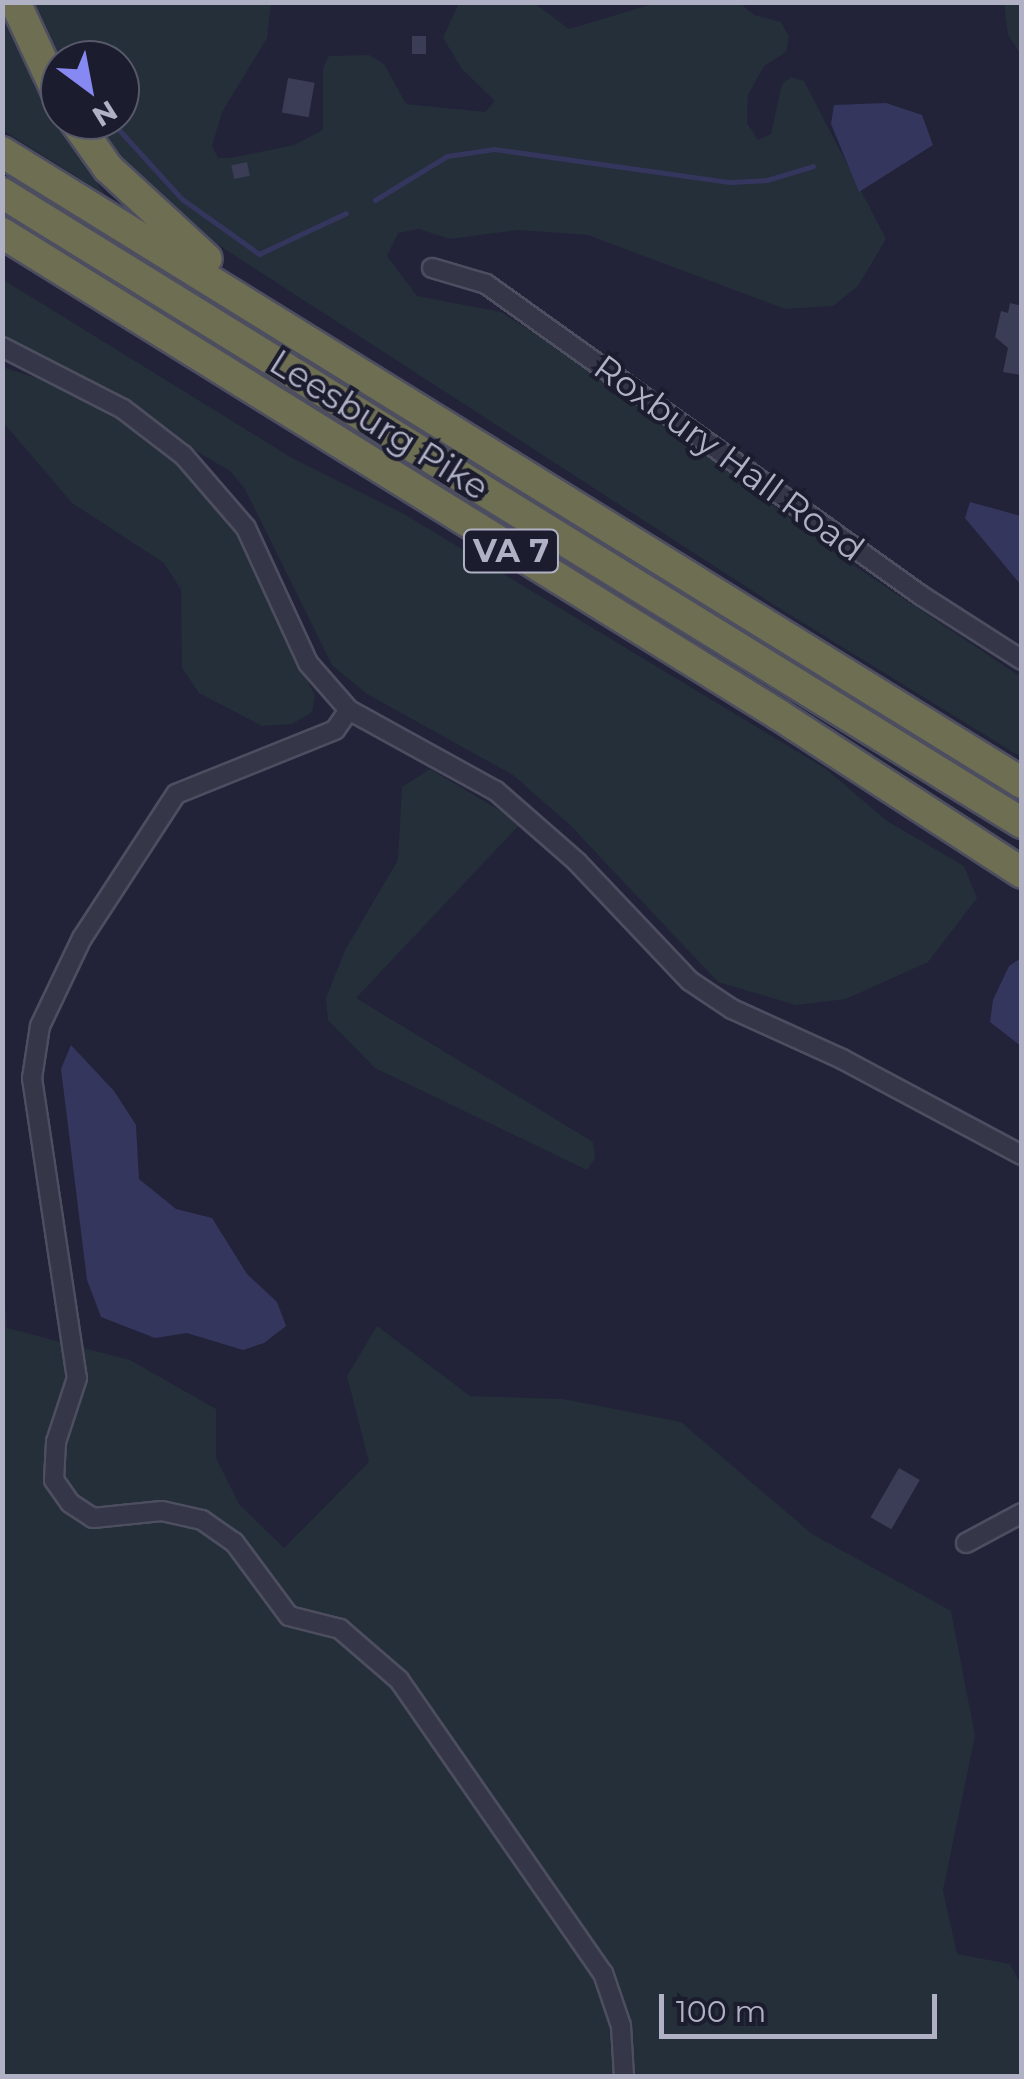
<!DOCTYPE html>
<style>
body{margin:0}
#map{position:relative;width:1024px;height:2079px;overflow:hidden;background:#222338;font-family:Montserrat,sans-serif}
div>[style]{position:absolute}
.green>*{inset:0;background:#242f39}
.water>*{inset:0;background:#34365d}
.stream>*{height:5px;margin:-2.5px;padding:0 2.5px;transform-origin:2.5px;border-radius:2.5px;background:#34365d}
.building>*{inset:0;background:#3b3d56;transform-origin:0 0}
.roads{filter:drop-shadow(2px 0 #4d4e60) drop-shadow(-2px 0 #4d4e60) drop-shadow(0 2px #4d4e60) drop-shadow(0 -2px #4d4e60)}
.street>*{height:18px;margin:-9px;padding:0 9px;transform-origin:9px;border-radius:9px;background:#363649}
.highway>*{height:30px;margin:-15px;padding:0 15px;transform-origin:15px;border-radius:15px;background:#6e6e53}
span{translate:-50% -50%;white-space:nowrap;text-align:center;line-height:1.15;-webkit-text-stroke:8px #1b1c2d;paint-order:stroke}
.shield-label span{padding:2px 8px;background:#1b1c2d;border:2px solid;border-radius:8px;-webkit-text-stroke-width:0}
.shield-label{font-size:32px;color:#b0b1c5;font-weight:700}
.street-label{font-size:35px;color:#b0b1c5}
.frame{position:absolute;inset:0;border:5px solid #b0b1c5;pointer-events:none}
.north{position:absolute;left:40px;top:40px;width:100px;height:100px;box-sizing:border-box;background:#1b1c2d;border:2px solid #57586a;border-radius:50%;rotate:148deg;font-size:28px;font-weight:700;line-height:40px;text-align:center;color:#b0b1c5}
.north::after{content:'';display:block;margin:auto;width:35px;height:45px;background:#8789f3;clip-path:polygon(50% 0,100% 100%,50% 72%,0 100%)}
.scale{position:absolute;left:659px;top:1994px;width:278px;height:45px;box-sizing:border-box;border:5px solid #b0b1c5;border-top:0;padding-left:12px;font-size:30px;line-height:35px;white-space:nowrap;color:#b0b1c5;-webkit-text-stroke:8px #1b1c2d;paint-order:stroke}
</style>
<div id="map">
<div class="green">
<div style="clip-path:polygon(693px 2px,740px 3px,754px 15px,781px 22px,789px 37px,786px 52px,764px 66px,748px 95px,747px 123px,758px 140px,771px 134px,782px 84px,791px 77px,804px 81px,886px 239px,858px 286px,833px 306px,785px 309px,588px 235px,518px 230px,450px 239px,419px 229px,398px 233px,387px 256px,417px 296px,501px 312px,589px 367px,844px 559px,1021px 677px,1021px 757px,779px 608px,214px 242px,131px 169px,94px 120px,120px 120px,120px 60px,60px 60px,60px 65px,31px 3px,271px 3px,267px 38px,222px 112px,212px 146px,218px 158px,230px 158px,294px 145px,323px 130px,323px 68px,329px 56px,369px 55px,384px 64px,406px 104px,485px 112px,495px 101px,462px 69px,443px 38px,459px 3px,534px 3px,569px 29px,649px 5px)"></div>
<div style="clip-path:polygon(2px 3px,35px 88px,105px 195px,3px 130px)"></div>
<div style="clip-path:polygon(1004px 3px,1021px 3px,1021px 55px,1008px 35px)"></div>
<div style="clip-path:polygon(2px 279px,292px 458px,404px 514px,826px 769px,887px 821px,964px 866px,977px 898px,928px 962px,846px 999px,796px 1005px,718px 982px,570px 825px,513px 775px,367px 694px,332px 665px,245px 489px,230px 471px,3px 338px)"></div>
<div style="clip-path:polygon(2px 367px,74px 390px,168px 455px,235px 529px,315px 696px,312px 712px,292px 724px,262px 726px,199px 693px,182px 668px,181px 590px,164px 563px,72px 503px,3px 422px)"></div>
<div style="clip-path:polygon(430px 769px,521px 823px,356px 998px,593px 1142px,595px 1158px,587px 1170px,375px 1068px,328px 1020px,326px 998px,345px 950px,398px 860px,402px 787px)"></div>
<div style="clip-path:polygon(2px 1270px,7px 1328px,130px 1360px,216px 1409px,216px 1458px,239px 1504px,284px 1548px,369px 1462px,347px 1376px,377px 1326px,470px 1396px,563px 1399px,681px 1422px,812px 1534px,951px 1611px,975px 1736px,943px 1890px,957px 1954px,1010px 1964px,1021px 1984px,1021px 2076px,3px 2076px)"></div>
</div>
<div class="water">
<div style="clip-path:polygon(886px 103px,922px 115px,933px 145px,859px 192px,831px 124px,834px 105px)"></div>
<div style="clip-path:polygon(970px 502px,1021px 516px,1021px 585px,965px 518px)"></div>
<div style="clip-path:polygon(1021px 958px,1021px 1046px,990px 1022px,993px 1000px,1009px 966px)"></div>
<div style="clip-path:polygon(71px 1045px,114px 1091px,136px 1125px,139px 1179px,176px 1209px,212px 1218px,247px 1274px,277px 1302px,286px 1326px,264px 1343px,243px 1350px,187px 1333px,155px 1338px,101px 1317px,87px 1280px,61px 1069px)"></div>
</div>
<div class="stream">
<div style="left:110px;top:120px;width:107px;rotate:47.7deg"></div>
<div style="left:182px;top:199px;width:95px;rotate:35.5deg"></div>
<div style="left:259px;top:254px;width:96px;rotate:-25.2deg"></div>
<div style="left:375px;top:200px;width:84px;rotate:-31.4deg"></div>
<div style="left:447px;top:156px;width:48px;rotate:-8.5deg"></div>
<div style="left:494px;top:149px;width:238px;rotate:8deg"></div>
<div style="left:730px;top:182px;width:37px;rotate:-3deg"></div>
<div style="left:767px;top:180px;width:48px;rotate:-16.9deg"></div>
</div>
<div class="building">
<div style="left:426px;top:36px;width:18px;height:14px;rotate:90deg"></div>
<div style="left:288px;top:78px;width:27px;height:35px;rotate:10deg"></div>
<div style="left:247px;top:162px;width:14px;height:16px;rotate:78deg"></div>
<div style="clip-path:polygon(1010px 303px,1022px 306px,1021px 375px,1003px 372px,1008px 348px,995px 337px,1001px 311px,1008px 313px)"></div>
<div style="left:899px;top:1468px;width:24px;height:57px;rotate:30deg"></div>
</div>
<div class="roads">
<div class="street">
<div style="left:432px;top:268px;width:56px;rotate:16.5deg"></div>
<div style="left:486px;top:284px;width:536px;rotate:35.59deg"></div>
<div style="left:922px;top:596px;width:119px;rotate:32.6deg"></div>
<div style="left:2px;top:347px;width:136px;rotate:27.1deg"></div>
<div style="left:123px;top:409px;width:76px;rotate:37.5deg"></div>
<div style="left:183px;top:455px;width:96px;rotate:49.2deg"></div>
<div style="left:246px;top:528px;width:149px;rotate:65.3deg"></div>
<div style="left:308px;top:663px;width:62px;rotate:48.9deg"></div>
<div style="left:349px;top:710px;width:168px;rotate:28.9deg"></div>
<div style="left:496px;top:791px;width:108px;rotate:41.2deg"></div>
<div style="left:577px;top:862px;width:164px;rotate:46.5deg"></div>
<div style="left:690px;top:981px;width:50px;rotate:33.7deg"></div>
<div style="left:732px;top:1009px;width:121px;rotate:24.4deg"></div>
<div style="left:842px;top:1059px;width:204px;rotate:28.1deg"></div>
<div style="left:349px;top:710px;width:24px;rotate:125deg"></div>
<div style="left:335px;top:730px;width:171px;rotate:158.1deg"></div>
<div style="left:176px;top:794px;width:172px;rotate:123.1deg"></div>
<div style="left:82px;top:938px;width:98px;rotate:115.5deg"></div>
<div style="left:40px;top:1026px;width:53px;rotate:98.7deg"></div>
<div style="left:32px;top:1078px;width:303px;rotate:81.5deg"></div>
<div style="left:77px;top:1378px;width:67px;rotate:108.2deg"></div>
<div style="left:56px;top:1442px;width:38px;rotate:93deg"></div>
<div style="left:54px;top:1480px;width:28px;rotate:55deg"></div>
<div style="left:70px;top:1503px;width:27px;rotate:33deg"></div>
<div style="left:93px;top:1518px;width:69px;rotate:-5.8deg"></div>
<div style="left:162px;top:1511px;width:41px;rotate:12.7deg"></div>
<div style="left:202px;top:1520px;width:39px;rotate:35deg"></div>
<div style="left:234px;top:1542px;width:92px;rotate:53.4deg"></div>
<div style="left:289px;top:1616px;width:53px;rotate:14.3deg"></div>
<div style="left:340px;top:1629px;width:78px;rotate:40.8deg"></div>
<div style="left:399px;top:1680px;width:357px;rotate:55.2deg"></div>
<div style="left:603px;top:1973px;width:56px;rotate:71.2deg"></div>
<div style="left:621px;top:2026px;width:50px;rotate:86.6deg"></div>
<div style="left:966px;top:1543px;width:64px;rotate:-28.2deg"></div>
</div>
<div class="highway">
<div style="left:15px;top:2px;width:107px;rotate:65.1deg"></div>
<div style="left:74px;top:120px;width:59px;rotate:54.7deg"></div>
<div style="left:108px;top:168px;width:134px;rotate:42.6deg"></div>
<div style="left:2px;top:152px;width:1199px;rotate:31.74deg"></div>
<div style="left:2px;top:193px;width:1199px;rotate:31.7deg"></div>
<div style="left:2px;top:233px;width:914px;rotate:31.81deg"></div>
<div style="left:779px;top:715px;width:290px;rotate:33deg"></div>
</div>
</div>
<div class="shield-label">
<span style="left:511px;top:551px">VA 7</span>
</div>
<div class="street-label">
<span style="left:379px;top:425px;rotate:32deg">Leesburg Pike</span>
<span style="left:729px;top:458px;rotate:36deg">Roxbury Hall Road</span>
</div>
<div class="frame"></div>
<div class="north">N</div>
<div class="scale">100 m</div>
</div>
